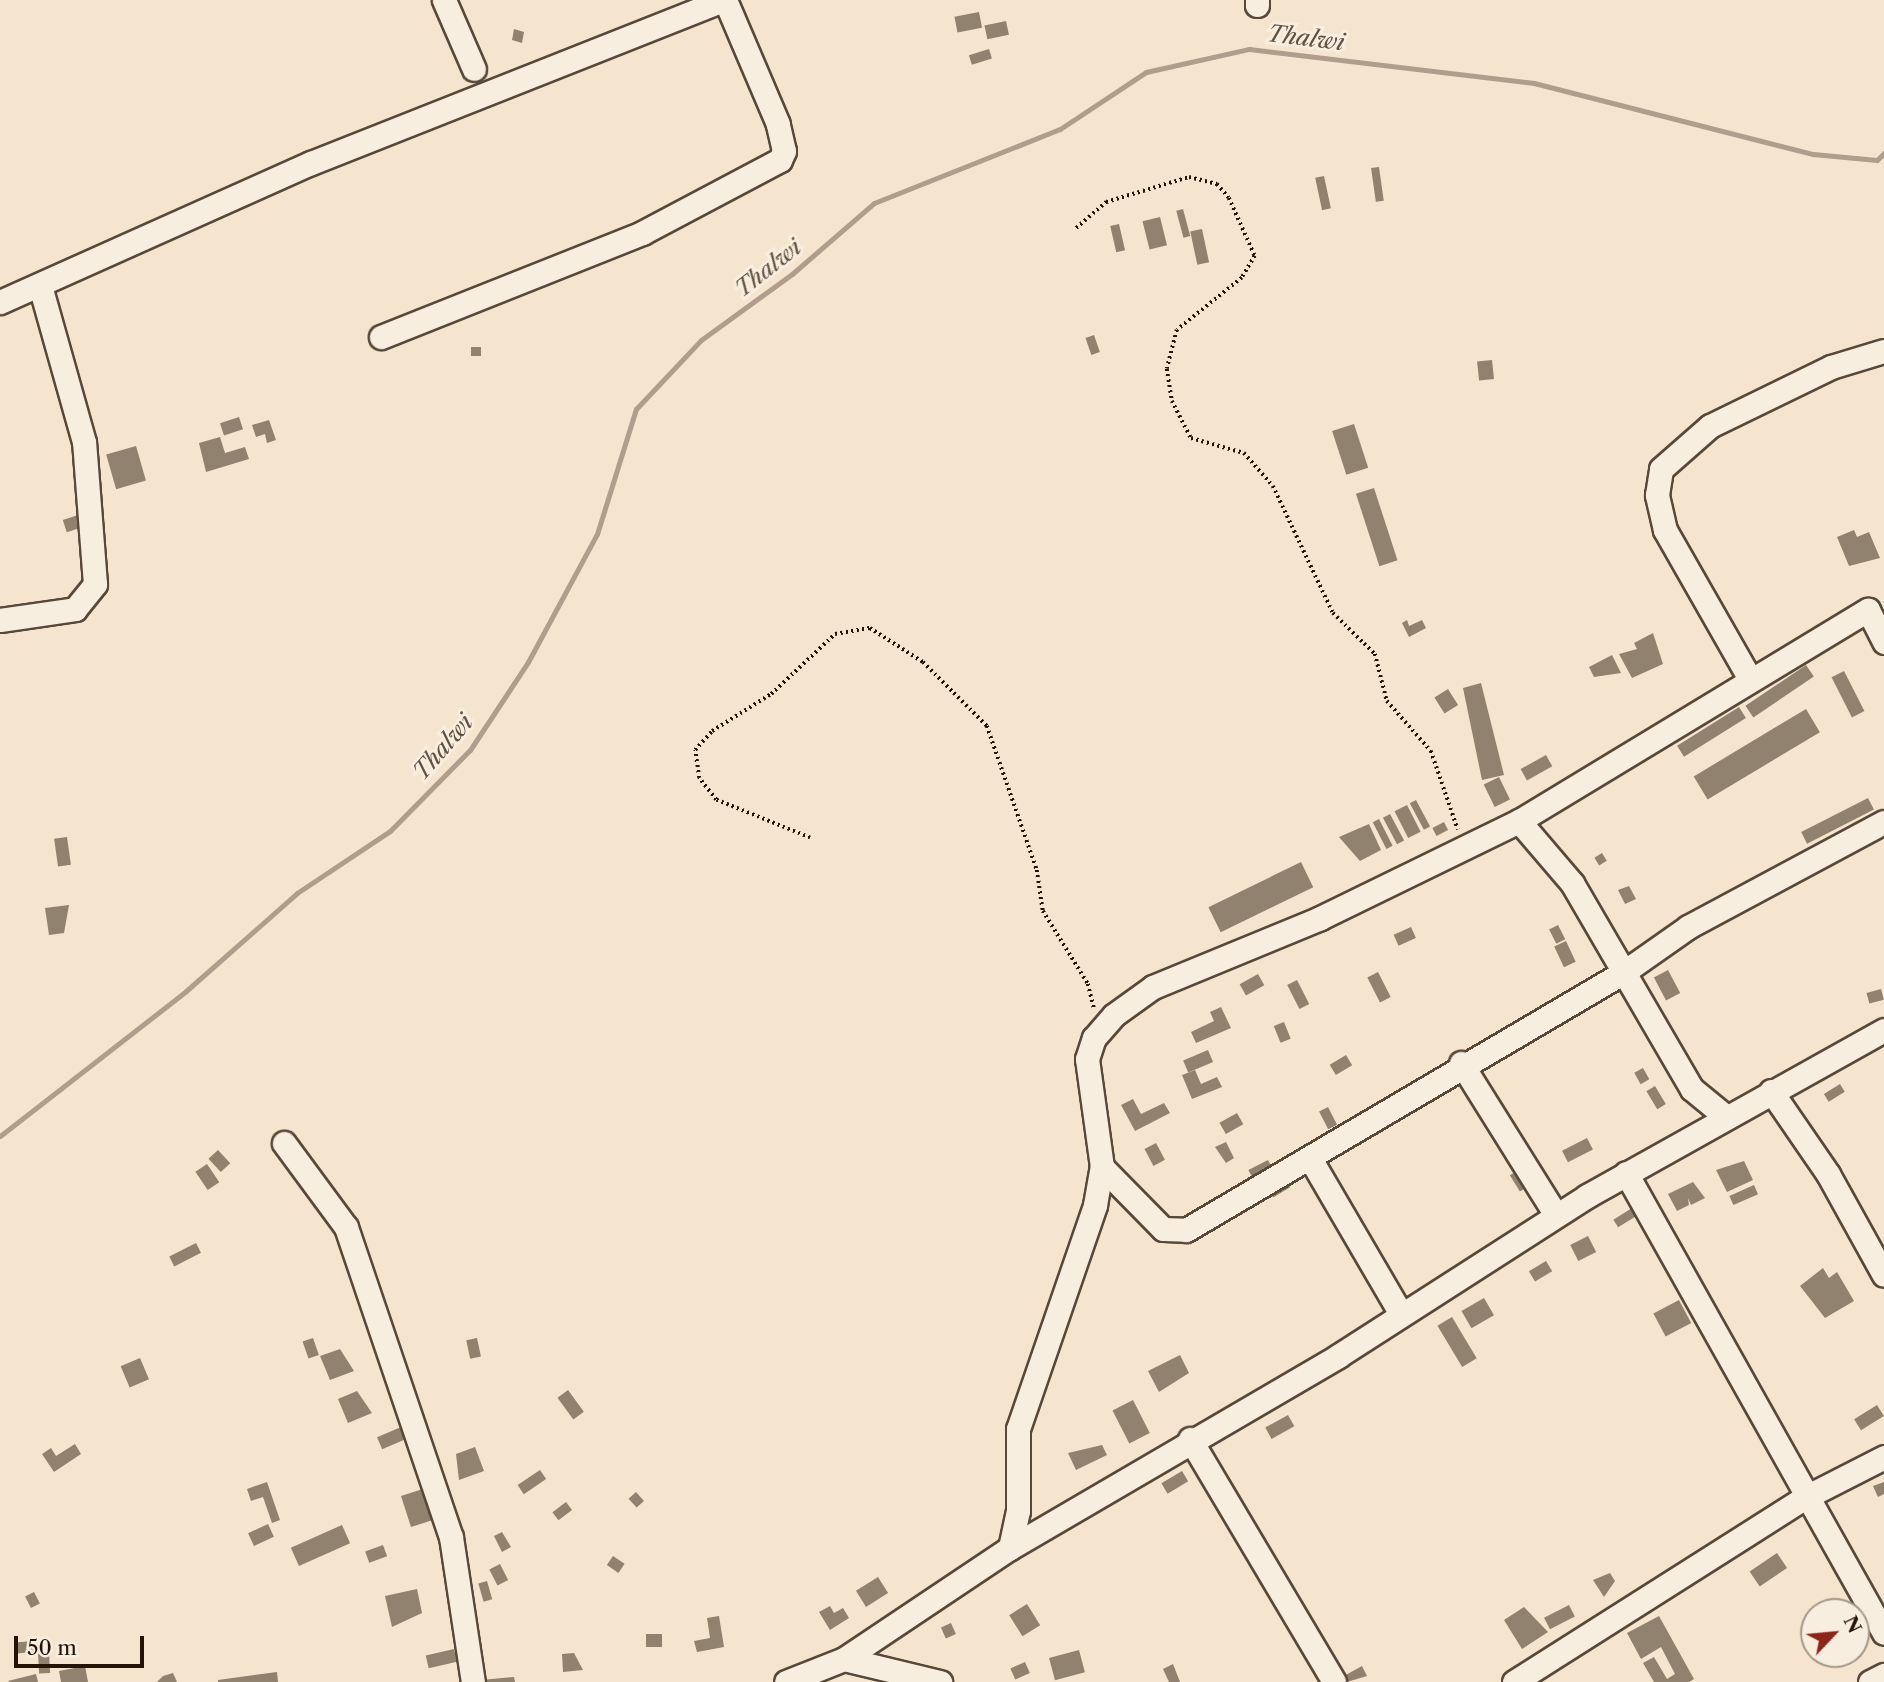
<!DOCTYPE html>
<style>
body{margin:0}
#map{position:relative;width:1884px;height:1682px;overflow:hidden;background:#f5e5ce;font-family:"Libre Caslon Text",serif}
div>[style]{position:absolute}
.stream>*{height:5px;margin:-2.5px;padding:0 2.5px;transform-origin:2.5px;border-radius:2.5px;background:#ae9e8b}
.building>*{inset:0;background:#91816f;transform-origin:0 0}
.path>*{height:3.5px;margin-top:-1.75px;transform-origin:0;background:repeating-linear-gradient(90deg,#241408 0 2px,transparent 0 5.5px)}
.roads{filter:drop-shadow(2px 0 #58483a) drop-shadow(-2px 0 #58483a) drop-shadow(0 2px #58483a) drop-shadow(0 -2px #58483a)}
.minor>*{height:23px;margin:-11.5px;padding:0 11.5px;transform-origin:11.5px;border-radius:11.5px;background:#f8eedf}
span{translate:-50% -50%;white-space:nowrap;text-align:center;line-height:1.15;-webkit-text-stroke:6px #f8eedf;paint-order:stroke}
.water-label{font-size:23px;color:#625243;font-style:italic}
.north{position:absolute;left:1800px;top:1598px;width:70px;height:70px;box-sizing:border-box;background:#f8eedf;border:2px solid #a39789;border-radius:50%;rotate:64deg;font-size:19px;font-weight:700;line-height:28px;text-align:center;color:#241408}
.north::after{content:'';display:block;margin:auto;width:24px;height:32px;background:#8f2418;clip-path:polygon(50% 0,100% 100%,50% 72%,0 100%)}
.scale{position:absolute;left:14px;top:1636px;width:130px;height:32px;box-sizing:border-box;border:4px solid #241408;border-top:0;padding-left:9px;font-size:21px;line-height:24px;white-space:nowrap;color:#241408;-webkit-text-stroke:5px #f8eedf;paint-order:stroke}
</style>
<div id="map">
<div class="stream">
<div style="left:0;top:1136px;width:236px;rotate:-37.9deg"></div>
<div style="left:186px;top:991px;width:148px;rotate:-41.4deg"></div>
<div style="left:297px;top:893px;width:112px;rotate:-33.7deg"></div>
<div style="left:390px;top:831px;width:114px;rotate:-45.4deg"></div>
<div style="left:470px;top:750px;width:105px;rotate:-56.6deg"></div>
<div style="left:528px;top:662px;width:145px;rotate:-61.7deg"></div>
<div style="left:597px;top:534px;width:131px;rotate:-72.7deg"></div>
<div style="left:636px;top:409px;width:95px;rotate:-46.7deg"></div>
<div style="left:701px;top:340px;width:112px;rotate:-36deg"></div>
<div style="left:792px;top:274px;width:108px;rotate:-40.9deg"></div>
<div style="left:874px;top:203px;width:200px;rotate:-21.7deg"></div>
<div style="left:1060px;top:129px;width:103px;rotate:-33.5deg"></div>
<div style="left:1146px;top:72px;width:106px;rotate:-12.6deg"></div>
<div style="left:1249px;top:49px;width:287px;rotate:6.8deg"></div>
<div style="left:1534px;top:83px;width:288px;rotate:14.3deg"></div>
<div style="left:1813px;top:154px;width:64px;rotate:5.4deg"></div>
<div style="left:1877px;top:160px;width:10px;rotate:-45deg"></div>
</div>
<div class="building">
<div style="left:979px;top:12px;width:16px;height:25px;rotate:79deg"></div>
<div style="left:1006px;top:21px;width:14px;height:22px;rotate:78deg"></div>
<div style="clip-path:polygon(514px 29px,524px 32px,522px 43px,512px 40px)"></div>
<div style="left:989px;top:49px;width:10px;height:21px;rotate:73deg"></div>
<div style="left:1379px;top:167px;width:34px;height:8px;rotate:82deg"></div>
<div style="left:1324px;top:176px;width:33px;height:9px;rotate:78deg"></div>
<div style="left:1183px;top:209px;width:28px;height:7px;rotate:75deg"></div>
<div style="left:1160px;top:217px;width:29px;height:18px;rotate:76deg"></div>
<div style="left:1119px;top:224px;width:27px;height:9px;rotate:77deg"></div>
<div style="left:1202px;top:229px;width:34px;height:12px;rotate:78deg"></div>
<div style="left:1094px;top:335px;width:18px;height:9px;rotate:71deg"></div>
<div style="left:481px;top:347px;width:9px;height:10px;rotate:90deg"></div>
<div style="left:1492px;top:360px;width:19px;height:15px;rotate:84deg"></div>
<div style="left:239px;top:417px;width:13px;height:20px;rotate:72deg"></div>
<div style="clip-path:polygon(269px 420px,276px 440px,267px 443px,265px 434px,256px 437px,252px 425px)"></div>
<div style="left:1354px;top:424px;width:46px;height:23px;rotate:72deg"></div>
<div style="clip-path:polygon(220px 437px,225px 453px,245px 447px,249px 459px,206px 472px,199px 443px)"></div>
<div style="left:136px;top:446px;width:36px;height:31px;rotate:74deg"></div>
<div style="left:1374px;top:488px;width:76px;height:19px;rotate:72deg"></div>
<div style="left:78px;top:515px;width:13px;height:16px;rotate:72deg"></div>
<div style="clip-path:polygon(1854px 530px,1857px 537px,1869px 532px,1880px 558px,1849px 566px,1837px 537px)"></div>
<div style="clip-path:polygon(1407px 620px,1409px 626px,1422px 620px,1426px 628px,1409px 637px,1402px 623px)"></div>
<div style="clip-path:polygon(1653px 633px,1663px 664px,1632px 678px,1619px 654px,1637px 649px,1634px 643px)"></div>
<div style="clip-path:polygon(1612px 655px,1621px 673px,1594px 677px,1589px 667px)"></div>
<div style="left:1806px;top:665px;width:14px;height:73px;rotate:56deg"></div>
<div style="left:1844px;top:671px;width:45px;height:14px;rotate:63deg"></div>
<div style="clip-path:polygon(1481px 683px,1504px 775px,1482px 780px,1463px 688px)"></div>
<div style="left:1448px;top:689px;width:19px;height:16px;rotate:58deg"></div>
<div style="left:1739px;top:707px;width:13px;height:73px;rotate:58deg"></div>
<div style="left:1806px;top:709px;width:27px;height:131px;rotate:59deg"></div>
<div style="left:1546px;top:755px;width:13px;height:29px;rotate:61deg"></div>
<div style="left:1499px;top:777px;width:25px;height:17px;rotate:64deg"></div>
<div style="left:1868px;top:798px;width:13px;height:75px;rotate:63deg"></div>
<div style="left:1416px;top:800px;width:30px;height:7px;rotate:62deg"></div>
<div style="left:1407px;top:805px;width:30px;height:14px;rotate:63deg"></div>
<div style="left:1390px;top:814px;width:30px;height:8px;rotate:62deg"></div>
<div style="left:1379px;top:819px;width:30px;height:7px;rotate:63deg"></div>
<div style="left:1444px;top:822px;width:9px;height:13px;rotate:63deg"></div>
<div style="clip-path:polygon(1369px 824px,1381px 850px,1360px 861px,1339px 837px)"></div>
<div style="left:67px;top:837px;width:28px;height:13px;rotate:82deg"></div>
<div style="left:1602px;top:853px;width:9px;height:9px;rotate:58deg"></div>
<div style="left:1301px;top:862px;width:28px;height:103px;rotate:64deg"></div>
<div style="clip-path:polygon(1629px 886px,1636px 899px,1625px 904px,1618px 890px)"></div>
<div style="clip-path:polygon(69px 905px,64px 933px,49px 935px,45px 908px)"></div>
<div style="left:1558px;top:925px;width:16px;height:10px;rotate:63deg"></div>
<div style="left:1411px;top:927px;width:12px;height:19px;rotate:66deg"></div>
<div style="left:1566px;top:941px;width:23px;height:13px;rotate:65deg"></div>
<div style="left:1668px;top:970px;width:26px;height:16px;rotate:62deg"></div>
<div style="left:1378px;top:972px;width:28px;height:12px;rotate:63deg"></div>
<div style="left:1258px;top:974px;width:13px;height:21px;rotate:61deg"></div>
<div style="left:1297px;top:980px;width:27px;height:11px;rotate:63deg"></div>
<div style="left:1881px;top:989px;width:11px;height:15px;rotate:75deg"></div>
<div style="clip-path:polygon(1221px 1007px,1231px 1028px,1196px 1043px,1191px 1032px,1214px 1021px,1210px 1012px)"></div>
<div style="left:1284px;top:1022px;width:18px;height:11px;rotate:68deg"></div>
<div style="left:1208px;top:1050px;width:13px;height:27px;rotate:67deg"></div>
<div style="left:1346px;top:1055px;width:12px;height:19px;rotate:59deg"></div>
<div style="left:1643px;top:1068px;width:13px;height:10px;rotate:61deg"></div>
<div style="clip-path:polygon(1195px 1070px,1201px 1084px,1217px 1077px,1222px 1087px,1192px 1099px,1182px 1075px)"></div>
<div style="left:1840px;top:1084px;width:9px;height:19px;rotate:58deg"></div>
<div style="left:1655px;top:1086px;width:21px;height:10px;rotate:59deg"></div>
<div style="clip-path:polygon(1133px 1099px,1141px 1114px,1164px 1103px,1170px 1113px,1135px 1131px,1121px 1105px)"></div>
<div style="left:1328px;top:1107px;width:20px;height:10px;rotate:63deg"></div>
<div style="left:1237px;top:1113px;width:13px;height:20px;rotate:61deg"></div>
<div style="left:1587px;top:1138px;width:13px;height:28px;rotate:63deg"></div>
<div style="clip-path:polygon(1226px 1142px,1234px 1158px,1226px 1163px,1215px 1147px)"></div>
<div style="left:1156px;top:1143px;width:19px;height:13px;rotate:62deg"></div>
<div style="left:218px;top:1150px;width:18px;height:13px;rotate:47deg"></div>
<div style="left:1268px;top:1160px;width:11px;height:22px;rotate:63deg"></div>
<div style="clip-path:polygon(1744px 1161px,1753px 1180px,1727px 1192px,1716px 1170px)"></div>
<div style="left:207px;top:1164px;width:22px;height:14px;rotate:56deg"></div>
<div style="left:1520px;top:1169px;width:19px;height:12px;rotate:58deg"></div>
<div style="left:1284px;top:1177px;width:12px;height:20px;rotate:59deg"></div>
<div style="clip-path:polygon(1693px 1182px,1705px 1198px,1691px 1205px,1688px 1198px,1689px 1205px,1677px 1211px,1668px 1194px)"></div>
<div style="left:1754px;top:1185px;width:10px;height:27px;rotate:66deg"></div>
<div style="left:1632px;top:1208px;width:9px;height:22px;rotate:58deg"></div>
<div style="left:1588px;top:1236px;width:18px;height:20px;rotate:63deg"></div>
<div style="left:196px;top:1243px;width:11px;height:30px;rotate:63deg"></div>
<div style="left:1546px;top:1261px;width:12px;height:20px;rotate:59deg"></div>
<div style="clip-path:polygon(1823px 1268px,1829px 1278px,1837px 1272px,1854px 1301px,1825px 1318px,1800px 1286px)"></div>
<div style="left:1484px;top:1298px;width:20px;height:26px;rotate:60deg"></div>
<div style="left:1679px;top:1300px;width:26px;height:29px;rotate:62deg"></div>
<div style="left:1452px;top:1317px;width:48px;height:17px;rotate:59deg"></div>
<div style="left:313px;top:1338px;width:18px;height:11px;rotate:71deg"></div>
<div style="left:477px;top:1338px;width:19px;height:11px;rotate:78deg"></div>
<div style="clip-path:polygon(340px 1349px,354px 1371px,330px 1380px,320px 1356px)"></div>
<div style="clip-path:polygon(1180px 1355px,1189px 1373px,1159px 1392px,1148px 1371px)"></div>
<div style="left:140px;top:1358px;width:23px;height:21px;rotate:67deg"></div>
<div style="left:568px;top:1390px;width:27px;height:13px;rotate:54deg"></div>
<div style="clip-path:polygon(357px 1391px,372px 1413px,348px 1423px,338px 1399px)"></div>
<div style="left:1133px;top:1400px;width:37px;height:23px;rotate:63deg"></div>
<div style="left:1877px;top:1405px;width:13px;height:27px;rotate:58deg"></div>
<div style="left:1288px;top:1415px;width:13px;height:26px;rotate:61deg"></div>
<div style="left:401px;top:1427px;width:13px;height:26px;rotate:67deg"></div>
<div style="clip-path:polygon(75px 1444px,81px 1454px,54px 1472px,42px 1454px,51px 1448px,56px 1456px)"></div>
<div style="clip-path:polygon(1102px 1445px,1107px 1455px,1076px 1470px,1068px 1453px)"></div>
<div style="clip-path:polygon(475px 1447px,484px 1471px,459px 1480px,456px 1454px)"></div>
<div style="left:540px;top:1470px;width:11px;height:27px;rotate:56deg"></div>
<div style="left:1182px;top:1471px;width:12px;height:24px;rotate:59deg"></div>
<div style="clip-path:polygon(267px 1482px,280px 1520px,272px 1523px,263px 1497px,251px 1501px,247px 1489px)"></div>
<div style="clip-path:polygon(1884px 1482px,1884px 1494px,1878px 1497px,1873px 1486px)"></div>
<div style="clip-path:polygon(429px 1487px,433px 1520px,411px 1527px,401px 1496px)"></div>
<div style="left:636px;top:1492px;width:12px;height:10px;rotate:48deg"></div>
<div style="left:566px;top:1502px;width:10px;height:17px;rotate:53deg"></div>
<div style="left:268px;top:1524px;width:14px;height:22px;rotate:65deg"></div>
<div style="left:342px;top:1525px;width:20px;height:56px;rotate:66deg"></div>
<div style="clip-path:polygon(502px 1532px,511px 1547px,502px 1552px,494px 1536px)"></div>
<div style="left:383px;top:1545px;width:12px;height:19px;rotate:70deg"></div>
<div style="left:1777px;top:1553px;width:18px;height:33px;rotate:56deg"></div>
<div style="left:613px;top:1556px;width:14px;height:11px;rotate:34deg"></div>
<div style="left:500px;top:1564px;width:18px;height:12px;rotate:63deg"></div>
<div style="clip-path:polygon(1610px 1573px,1615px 1581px,1604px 1597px,1593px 1580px)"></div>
<div style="left:878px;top:1577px;width:19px;height:26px;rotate:58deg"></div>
<div style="left:487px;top:1581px;width:19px;height:9px;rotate:74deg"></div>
<div style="clip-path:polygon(417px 1589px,422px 1613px,392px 1627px,385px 1596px)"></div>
<div style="left:34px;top:1592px;width:13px;height:10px;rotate:63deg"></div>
<div style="left:1027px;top:1604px;width:25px;height:21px;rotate:58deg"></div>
<div style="left:1569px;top:1605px;width:13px;height:28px;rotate:63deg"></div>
<div style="clip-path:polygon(830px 1606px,834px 1613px,843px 1608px,849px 1618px,830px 1630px,819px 1612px)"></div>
<div style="clip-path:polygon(1524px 1607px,1548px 1632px,1522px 1649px,1504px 1620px)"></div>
<div style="clip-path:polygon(719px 1616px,724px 1647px,697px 1652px,694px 1641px,710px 1638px,707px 1618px)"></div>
<div style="clip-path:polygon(1659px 1616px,1694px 1679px,1689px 1682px,1654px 1682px,1643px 1663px,1654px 1657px,1667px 1679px,1675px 1674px,1661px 1647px,1641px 1659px,1627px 1633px)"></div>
<div style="left:951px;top:1623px;width:12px;height:11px;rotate:66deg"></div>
<div style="left:662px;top:1634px;width:13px;height:16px;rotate:90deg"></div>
<div style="left:33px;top:1641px;width:11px;height:18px;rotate:85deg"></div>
<div style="left:454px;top:1649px;width:13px;height:29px;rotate:77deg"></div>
<div style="left:1079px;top:1650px;width:23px;height:31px;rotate:75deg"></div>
<div style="left:49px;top:1652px;width:21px;height:11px;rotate:87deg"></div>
<div style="clip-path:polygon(574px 1653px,583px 1670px,563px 1672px,562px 1654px)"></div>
<div style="left:1025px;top:1662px;width:12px;height:16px;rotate:66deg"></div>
<div style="clip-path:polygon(1173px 1664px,1180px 1682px,1169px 1682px,1163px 1669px)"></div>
<div style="clip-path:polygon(85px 1666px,88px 1682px,61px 1682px,59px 1671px)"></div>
<div style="clip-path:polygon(1362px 1666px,1367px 1676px,1347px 1682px,1344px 1676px)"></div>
<div style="clip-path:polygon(277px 1672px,278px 1682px,218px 1682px,218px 1680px)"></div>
<div style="clip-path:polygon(173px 1673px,177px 1682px,157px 1682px,163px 1676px)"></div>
<div style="clip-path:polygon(36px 1674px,38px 1682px,9px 1682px,8px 1681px)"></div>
<div style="clip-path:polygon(514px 1677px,515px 1682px,481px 1682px,481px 1680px)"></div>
</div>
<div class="path">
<div style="left:1076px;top:228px;width:40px;rotate:-41deg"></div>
<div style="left:1106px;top:202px;width:87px;rotate:-16.8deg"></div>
<div style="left:1189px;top:177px;width:29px;rotate:14deg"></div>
<div style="left:1217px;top:184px;width:18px;rotate:49deg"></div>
<div style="left:1229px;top:198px;width:64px;rotate:65.9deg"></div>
<div style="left:1255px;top:256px;width:26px;rotate:121deg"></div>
<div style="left:1242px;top:278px;width:83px;rotate:141.3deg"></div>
<div style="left:1177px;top:330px;width:40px;rotate:104.4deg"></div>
<div style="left:1167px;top:369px;width:32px;rotate:81deg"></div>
<div style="left:1172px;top:401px;width:42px;rotate:62.8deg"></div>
<div style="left:1191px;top:438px;width:55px;rotate:15.8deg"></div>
<div style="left:1244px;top:453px;width:44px;rotate:48.7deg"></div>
<div style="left:1273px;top:486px;width:140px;rotate:64.7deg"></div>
<div style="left:1333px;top:613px;width:59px;rotate:44.3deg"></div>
<div style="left:1375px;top:654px;width:49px;rotate:75.7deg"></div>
<div style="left:1387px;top:701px;width:67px;rotate:48.7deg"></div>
<div style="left:1431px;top:751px;width:83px;rotate:71.1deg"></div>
<div style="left:810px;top:838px;width:101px;rotate:-158deg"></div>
<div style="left:716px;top:800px;width:28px;rotate:-128deg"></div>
<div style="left:699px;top:778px;width:28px;rotate:-98deg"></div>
<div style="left:695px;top:750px;width:25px;rotate:-48deg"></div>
<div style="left:712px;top:731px;width:70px;rotate:-32.1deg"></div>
<div style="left:771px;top:694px;width:88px;rotate:-43.2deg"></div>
<div style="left:835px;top:634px;width:36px;rotate:-10deg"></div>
<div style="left:870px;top:628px;width:63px;rotate:32.7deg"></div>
<div style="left:923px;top:662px;width:91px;rotate:45deg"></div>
<div style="left:987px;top:726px;width:152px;rotate:70.9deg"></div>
<div style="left:1037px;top:870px;width:41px;rotate:81.7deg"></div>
<div style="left:1043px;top:911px;width:86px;rotate:58.3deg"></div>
<div style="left:1088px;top:984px;width:25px;rotate:76deg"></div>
</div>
<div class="roads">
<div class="minor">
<div style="left:444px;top:0;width:75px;rotate:66.5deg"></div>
<div style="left:1257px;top:0;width:5px;rotate:90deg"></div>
<div style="left:0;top:302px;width:341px;rotate:-24.1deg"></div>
<div style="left:311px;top:163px;width:443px;rotate:-21.6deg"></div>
<div style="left:381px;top:337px;width:281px;rotate:-21.7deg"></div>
<div style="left:642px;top:233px;width:156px;rotate:-27.9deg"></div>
<div style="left:780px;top:160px;width:10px;rotate:-66deg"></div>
<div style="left:784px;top:151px;width:28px;rotate:-103deg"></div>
<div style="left:778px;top:124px;width:135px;rotate:-113.1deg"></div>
<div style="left:0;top:620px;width:76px;rotate:-8.3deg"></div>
<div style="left:75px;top:609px;width:32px;rotate:-51deg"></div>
<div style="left:95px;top:584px;width:142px;rotate:-94.4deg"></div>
<div style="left:84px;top:442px;width:163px;rotate:-105.7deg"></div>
<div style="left:1750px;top:679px;width:172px;rotate:-119.7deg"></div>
<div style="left:1665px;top:530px;width:36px;rotate:-103deg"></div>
<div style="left:1657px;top:495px;width:26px;rotate:-81deg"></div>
<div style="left:1661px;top:469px;width:65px;rotate:-41.3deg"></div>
<div style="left:1710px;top:426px;width:135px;rotate:-26deg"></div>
<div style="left:1831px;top:367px;width:55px;rotate:-16.8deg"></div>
<div style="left:1519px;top:821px;width:82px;rotate:49.5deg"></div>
<div style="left:1572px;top:883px;width:238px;rotate:59.8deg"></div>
<div style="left:1692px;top:1089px;width:43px;rotate:39.3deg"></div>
<div style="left:1461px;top:1063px;width:179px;rotate:58deg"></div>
<div style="left:1771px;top:1091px;width:101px;rotate:55.5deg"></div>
<div style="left:1828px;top:1174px;width:115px;rotate:61deg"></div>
<div style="left:284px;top:1143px;width:104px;rotate:53.6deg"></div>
<div style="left:346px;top:1227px;width:327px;rotate:71.3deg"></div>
<div style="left:451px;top:1537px;width:147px;rotate:81.4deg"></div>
<div style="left:1311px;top:1160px;width:178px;rotate:59.7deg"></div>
<div style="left:1102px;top:1167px;width:87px;rotate:45.5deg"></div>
<div style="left:1163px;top:1229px;width:23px;rotate:2deg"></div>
<div style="left:1186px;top:1230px;width:508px;rotate:-30.5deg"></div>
<div style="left:1624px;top:972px;width:78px;rotate:-35.1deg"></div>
<div style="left:1688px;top:927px;width:222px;rotate:-28.2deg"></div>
<div style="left:1626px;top:1173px;width:527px;rotate:60.71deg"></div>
<div style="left:1190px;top:1439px;width:282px;rotate:59.3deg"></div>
<div style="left:1010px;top:1548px;width:38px;rotate:-78deg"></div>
<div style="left:1018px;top:1511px;width:82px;rotate:-90deg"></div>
<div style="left:1018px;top:1429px;width:237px;rotate:-71deg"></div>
<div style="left:1095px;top:1205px;width:39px;rotate:-80deg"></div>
<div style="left:1102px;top:1167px;width:109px;rotate:-97.9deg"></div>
<div style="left:1087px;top:1059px;width:22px;rotate:-72deg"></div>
<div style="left:1094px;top:1038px;width:30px;rotate:-49deg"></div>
<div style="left:1114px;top:1015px;width:48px;rotate:-35.7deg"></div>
<div style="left:1153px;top:987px;width:181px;rotate:-22.4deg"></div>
<div style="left:1320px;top:918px;width:221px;rotate:-26deg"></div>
<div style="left:1519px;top:821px;width:408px;rotate:-31.2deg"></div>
<div style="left:1868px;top:610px;width:36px;rotate:63deg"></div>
<div style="left:844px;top:1659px;width:99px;rotate:13.5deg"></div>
<div style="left:786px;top:1682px;width:62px;rotate:-21.6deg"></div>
<div style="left:844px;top:1659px;width:200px;rotate:-33.8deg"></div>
<div style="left:1010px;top:1548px;width:380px;rotate:-30.3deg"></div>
<div style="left:1338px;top:1356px;width:296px;rotate:-32.7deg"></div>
<div style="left:1587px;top:1196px;width:340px;rotate:-29.2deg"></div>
<div style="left:1514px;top:1682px;width:346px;rotate:-32.4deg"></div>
<div style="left:1806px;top:1497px;width:88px;rotate:-27.1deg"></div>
<div style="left:1870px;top:1682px;width:16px;rotate:-27deg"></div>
</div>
</div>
<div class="water-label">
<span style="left:1306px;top:38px;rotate:7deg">Thalwi</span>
<span style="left:768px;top:268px;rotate:-38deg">Thalwi</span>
<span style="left:443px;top:747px;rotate:-49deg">Thalwi</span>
</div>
<div class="north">N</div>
<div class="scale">50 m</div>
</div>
